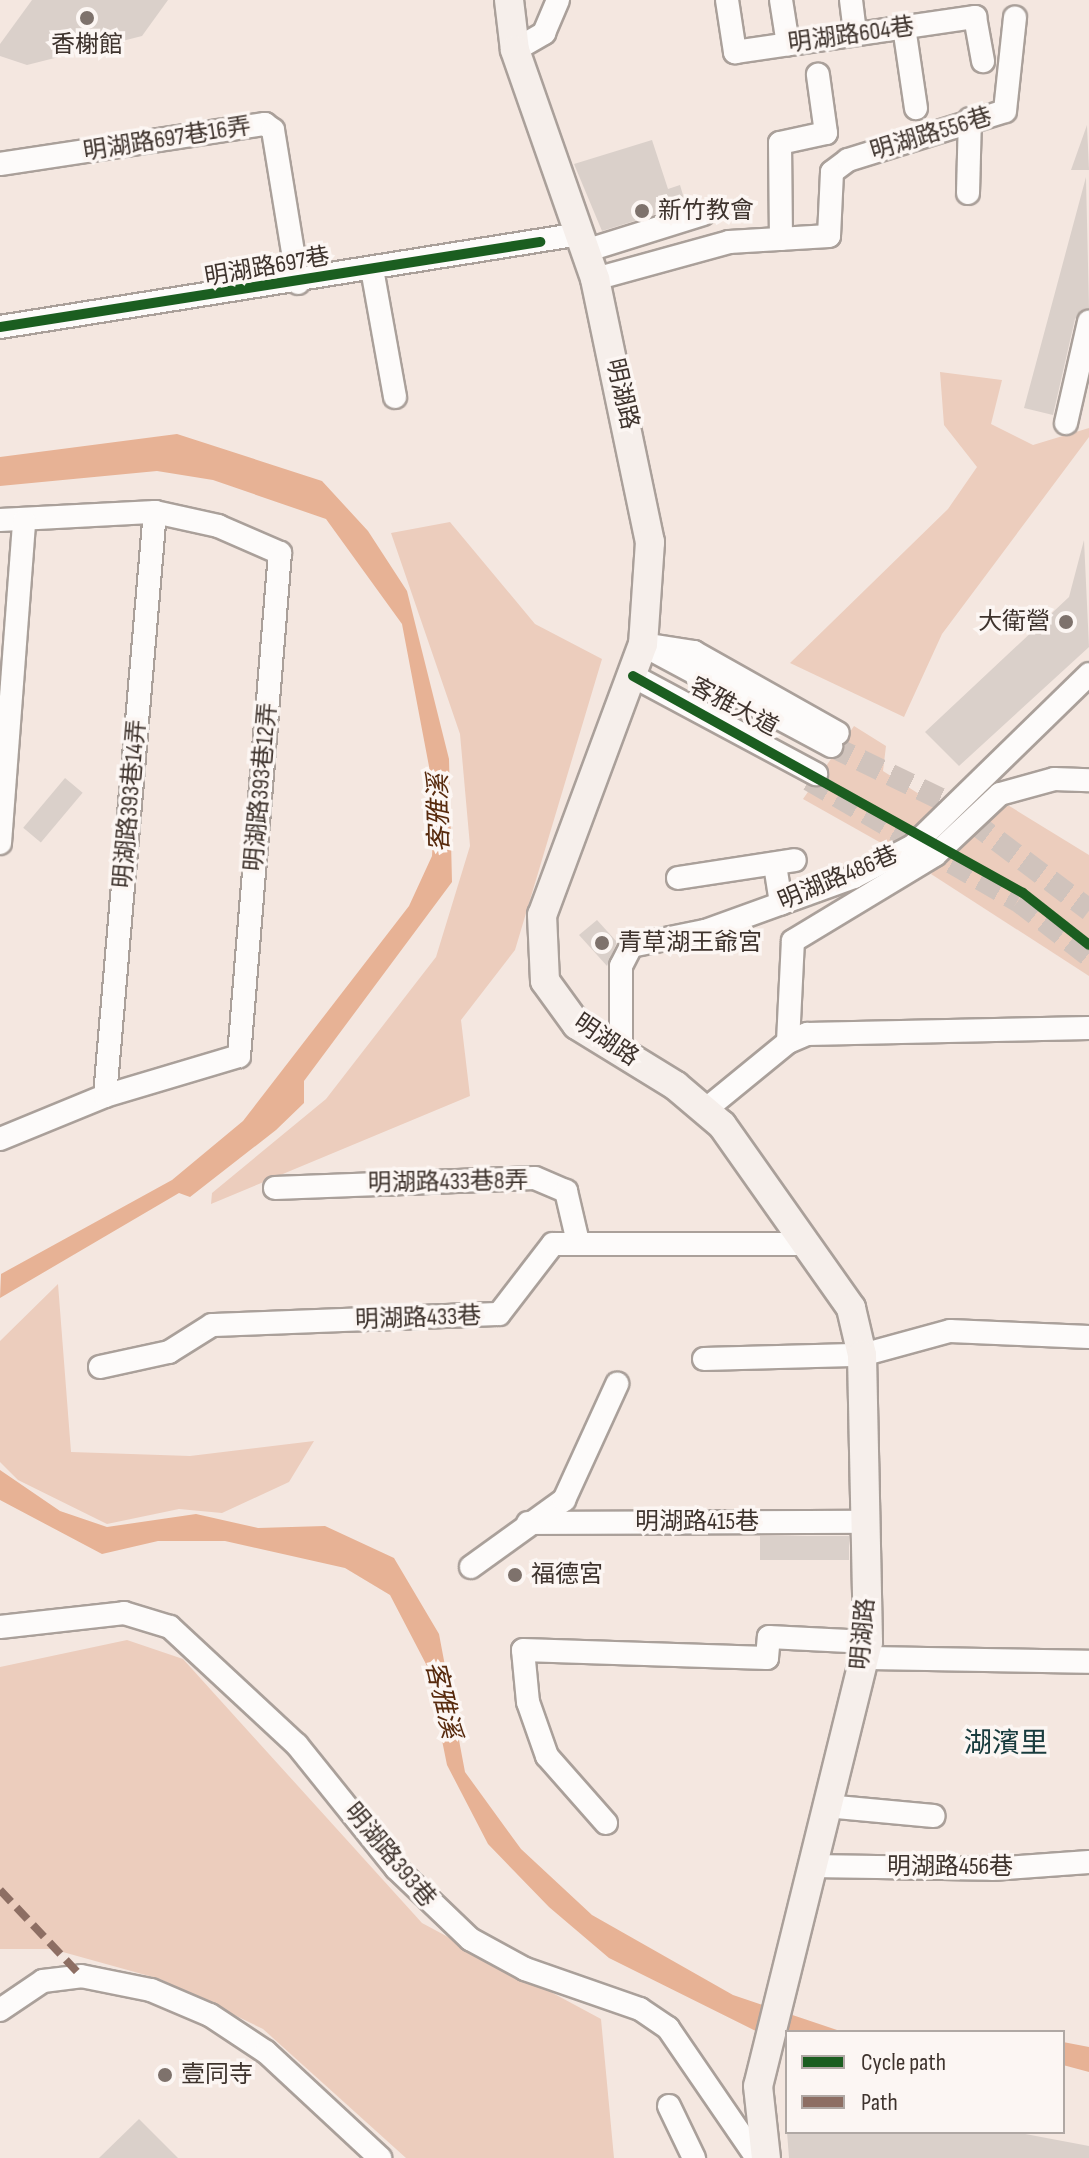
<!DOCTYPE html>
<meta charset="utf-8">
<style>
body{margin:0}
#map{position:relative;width:1089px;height:2158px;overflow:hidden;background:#f4e7e0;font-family:"Sofia Sans Condensed","Noto Sans TC",sans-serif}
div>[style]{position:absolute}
.green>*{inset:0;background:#eccdbd}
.water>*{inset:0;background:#e7b295}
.building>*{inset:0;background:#dad0ca;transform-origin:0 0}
.minor-tunnel>*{height:22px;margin-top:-11px;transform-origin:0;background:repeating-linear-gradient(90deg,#d0c3bc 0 22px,transparent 0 33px)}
.roads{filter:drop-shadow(2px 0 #aaa09a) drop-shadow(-2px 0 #aaa09a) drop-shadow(0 2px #aaa09a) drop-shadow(0 -2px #aaa09a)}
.minor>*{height:22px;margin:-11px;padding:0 11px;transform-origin:11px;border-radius:11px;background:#fdfbfa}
.major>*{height:28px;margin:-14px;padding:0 14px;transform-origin:14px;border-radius:14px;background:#f6efeb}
.quiet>*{height:8px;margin-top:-4px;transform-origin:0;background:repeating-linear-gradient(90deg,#8d6e63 0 16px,transparent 0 24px)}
.cycleway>*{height:10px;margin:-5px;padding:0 5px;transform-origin:5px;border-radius:5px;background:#1b5e20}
.dots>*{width:22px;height:22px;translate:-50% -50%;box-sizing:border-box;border:4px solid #fcf6f3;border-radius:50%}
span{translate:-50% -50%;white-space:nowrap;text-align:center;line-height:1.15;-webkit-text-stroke:7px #fcf6f3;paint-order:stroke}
.street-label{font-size:24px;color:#3e332d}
.poi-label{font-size:24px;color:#3e332d}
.left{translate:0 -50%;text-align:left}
.right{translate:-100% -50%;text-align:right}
.water-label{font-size:26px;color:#572a0d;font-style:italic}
.quarter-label{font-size:28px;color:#183b3d}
.legend{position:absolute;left:785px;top:2030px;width:280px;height:104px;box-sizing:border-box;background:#fcf6f3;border:2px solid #b0a8a4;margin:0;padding:10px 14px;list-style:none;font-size:24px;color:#3e332d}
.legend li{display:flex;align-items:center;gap:16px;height:40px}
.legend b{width:40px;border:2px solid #b0a8a4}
</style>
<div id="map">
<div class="green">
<div style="clip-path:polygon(940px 372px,1002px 380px,991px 424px,1033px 445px,1089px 428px,1089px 437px,942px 634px,904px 717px,790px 663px,948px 509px,977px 467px,944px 425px)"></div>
<div style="clip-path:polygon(450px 522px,535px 624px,602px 659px,515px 950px,461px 1020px,470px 1096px,211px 1204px,212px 1193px,326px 1099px,436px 957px,470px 846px,460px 734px,391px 533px)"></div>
<div style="clip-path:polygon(854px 726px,886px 746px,883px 771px,941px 808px,890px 848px,803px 799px)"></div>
<div style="clip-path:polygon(1006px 804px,1089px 855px,1089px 976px,931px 874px,978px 819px)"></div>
<div style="clip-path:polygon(58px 1284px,71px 1452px,190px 1456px,314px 1441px,289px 1482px,222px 1513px,179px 1509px,107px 1524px,18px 1480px,0 1462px,0 1341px)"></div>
<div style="clip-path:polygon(127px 1640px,183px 1659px,422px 1923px,601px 2019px,614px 2158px,406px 2158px,263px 2029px,160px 1979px,52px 1949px,0 1949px,0 1667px)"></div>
</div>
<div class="water">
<div style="clip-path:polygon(177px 434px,322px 481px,368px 531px,407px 591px,449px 759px,452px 882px,304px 1081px,304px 1103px,276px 1130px,190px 1197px,179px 1193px,0 1298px,1px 1274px,172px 1180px,243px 1121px,409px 906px,432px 856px,435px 798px,402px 624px,326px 519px,213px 480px,157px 471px,0 486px,0 457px)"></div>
<div style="clip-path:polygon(0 1470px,60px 1511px,107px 1527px,196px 1514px,258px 1528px,325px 1526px,394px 1558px,439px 1634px,465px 1772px,521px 1849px,592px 1915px,733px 1995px,843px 2032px,787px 2032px,786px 2046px,609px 1958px,549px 1907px,488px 1844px,447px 1765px,427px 1666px,390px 1595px,345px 1568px,225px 1541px,158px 1541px,102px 1554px,0 1500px)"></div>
<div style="clip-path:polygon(1063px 2042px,1089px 2047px,1089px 2072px,1063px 2065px)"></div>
</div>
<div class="building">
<div style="clip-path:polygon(32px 0,168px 0,142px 36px,27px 65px,0 56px,0 44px)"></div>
<div style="clip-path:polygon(1087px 125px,1089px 170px,1071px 170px)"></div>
<div style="clip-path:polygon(652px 140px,668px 189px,680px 185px,686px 205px,602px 231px,574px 164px)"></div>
<div style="clip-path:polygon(1086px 177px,1089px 308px,1075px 319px,1053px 415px,1024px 408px)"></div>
<div style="clip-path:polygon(1084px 540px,1089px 647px,959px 766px,925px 732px,1069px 597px)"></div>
<div style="left:65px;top:778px;width:23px;height:65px;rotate:40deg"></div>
<div style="clip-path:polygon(597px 920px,617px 942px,607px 966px,579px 935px)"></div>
<div style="left:760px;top:1536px;width:89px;height:24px"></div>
<div style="clip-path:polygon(139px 2119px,178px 2158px,99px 2158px)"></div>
<div style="clip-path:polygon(787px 2132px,1015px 2132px,1089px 2146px,1089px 2158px,789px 2158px)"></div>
</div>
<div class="minor-tunnel">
<div style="left:831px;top:746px;width:127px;rotate:25.8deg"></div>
<div style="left:945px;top:801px;width:181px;rotate:37.1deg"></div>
<div style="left:809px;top:780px;width:241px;rotate:30.1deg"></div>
<div style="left:1018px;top:901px;width:90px;rotate:37.8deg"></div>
</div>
<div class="roads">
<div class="minor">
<div style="left:727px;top:0;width:53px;rotate:81.3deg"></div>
<div style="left:735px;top:52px;width:243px;rotate:-8.3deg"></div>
<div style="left:975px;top:17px;width:45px;rotate:79.7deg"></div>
<div style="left:781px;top:0;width:45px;rotate:81deg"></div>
<div style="left:851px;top:0;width:34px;rotate:83deg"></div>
<div style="left:904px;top:27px;width:82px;rotate:81.6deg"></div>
<div style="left:515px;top:50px;width:34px;rotate:-30deg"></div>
<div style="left:544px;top:33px;width:36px;rotate:-67deg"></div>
<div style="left:0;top:164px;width:268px;rotate:-8.6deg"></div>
<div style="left:265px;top:124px;width:10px;rotate:37deg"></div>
<div style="left:273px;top:130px;width:155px;rotate:80.7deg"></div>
<div style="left:968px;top:193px;width:74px;rotate:-88.5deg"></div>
<div style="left:781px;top:239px;width:96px;rotate:-90.6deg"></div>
<div style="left:780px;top:143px;width:47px;rotate:-12.3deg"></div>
<div style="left:826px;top:133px;width:59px;rotate:-97.9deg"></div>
<div style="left:585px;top:251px;width:124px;rotate:-17.4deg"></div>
<div style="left:372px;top:269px;width:130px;rotate:79.8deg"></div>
<div style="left:595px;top:279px;width:139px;rotate:-15.4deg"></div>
<div style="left:729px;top:242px;width:100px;rotate:-3.4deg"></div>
<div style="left:829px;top:236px;width:64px;rotate:-87.3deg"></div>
<div style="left:832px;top:172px;width:20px;rotate:-37deg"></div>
<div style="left:848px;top:160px;width:164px;rotate:-17.3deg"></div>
<div style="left:1005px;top:111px;width:94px;rotate:-83.9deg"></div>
<div style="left:0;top:327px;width:587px;rotate:-9.11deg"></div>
<div style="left:1066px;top:423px;width:104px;rotate:-77.2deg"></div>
<div style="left:0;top:520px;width:155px;rotate:-3deg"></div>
<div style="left:155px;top:512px;width:65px;rotate:12.5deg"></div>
<div style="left:218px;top:526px;width:68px;rotate:23.5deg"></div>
<div style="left:280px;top:553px;width:505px;rotate:94.66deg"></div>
<div style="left:239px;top:1056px;width:140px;rotate:163.4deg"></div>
<div style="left:105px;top:1096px;width:113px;rotate:157.7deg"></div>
<div style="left:643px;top:644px;width:52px;rotate:8.9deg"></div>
<div style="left:694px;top:652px;width:165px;rotate:29.4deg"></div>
<div style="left:656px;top:652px;width:199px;rotate:28.2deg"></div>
<div style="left:633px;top:676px;width:208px;rotate:28.2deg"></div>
<div style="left:0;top:843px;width:323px;rotate:-85.7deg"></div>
<div style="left:775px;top:865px;width:39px;rotate:81deg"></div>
<div style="left:678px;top:878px;width:118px;rotate:-8.7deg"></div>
<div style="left:788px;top:1042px;width:21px;rotate:-23deg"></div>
<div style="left:807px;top:1034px;width:282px;rotate:-1.2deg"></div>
<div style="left:621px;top:1052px;width:86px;rotate:-90deg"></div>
<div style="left:621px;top:966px;width:22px;rotate:-63deg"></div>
<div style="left:631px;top:946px;width:76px;rotate:-11.5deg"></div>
<div style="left:705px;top:931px;width:158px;rotate:-19.9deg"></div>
<div style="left:854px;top:877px;width:67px;rotate:-27.7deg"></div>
<div style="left:913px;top:846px;width:246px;rotate:-44.3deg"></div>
<div style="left:105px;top:1096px;width:586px;rotate:-85.11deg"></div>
<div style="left:705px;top:1110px;width:107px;rotate:-39.3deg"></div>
<div style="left:788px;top:1042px;width:101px;rotate:-87.2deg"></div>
<div style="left:793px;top:941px;width:166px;rotate:-31.2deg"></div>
<div style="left:935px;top:855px;width:89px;rotate:-43.2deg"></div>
<div style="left:1000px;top:794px;width:56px;rotate:-15.5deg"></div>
<div style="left:1054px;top:779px;width:35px;rotate:2deg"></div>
<div style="left:275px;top:1188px;width:260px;rotate:-2.2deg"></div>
<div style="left:535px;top:1178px;width:34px;rotate:23deg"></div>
<div style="left:566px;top:1191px;width:52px;rotate:76.8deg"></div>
<div style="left:704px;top:1359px;width:158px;rotate:-1.5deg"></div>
<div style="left:862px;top:1355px;width:91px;rotate:-15.3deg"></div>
<div style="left:950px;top:1331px;width:139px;rotate:2.5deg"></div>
<div style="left:100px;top:1367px;width:71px;rotate:-12.3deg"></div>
<div style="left:169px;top:1352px;width:51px;rotate:-32.1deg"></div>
<div style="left:212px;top:1325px;width:287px;rotate:-2.2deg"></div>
<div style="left:499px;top:1314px;width:88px;rotate:-52.4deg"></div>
<div style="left:553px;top:1244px;width:255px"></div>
<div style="left:528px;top:1523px;width:338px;rotate:-0.2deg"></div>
<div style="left:471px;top:1567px;width:115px;rotate:-35.8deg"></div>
<div style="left:564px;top:1500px;width:128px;rotate:-65.4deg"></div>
<div style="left:0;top:1627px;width:125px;rotate:-6.4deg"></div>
<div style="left:124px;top:1613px;width:48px;rotate:16.9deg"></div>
<div style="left:170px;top:1627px;width:173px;rotate:42.9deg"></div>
<div style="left:297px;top:1745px;width:158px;rotate:51.2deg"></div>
<div style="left:396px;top:1868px;width:103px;rotate:43.8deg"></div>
<div style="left:470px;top:1939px;width:63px;rotate:28.6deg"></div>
<div style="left:525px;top:1969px;width:122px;rotate:19.2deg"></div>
<div style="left:640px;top:2009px;width:34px;rotate:34deg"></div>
<div style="left:668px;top:2028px;width:158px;rotate:55.6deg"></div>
<div style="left:866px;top:1658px;width:223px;rotate:1deg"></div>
<div style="left:826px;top:1806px;width:108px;rotate:5.3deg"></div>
<div style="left:606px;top:1823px;width:89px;rotate:-131.4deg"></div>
<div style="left:547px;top:1756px;width:57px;rotate:-109.4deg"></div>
<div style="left:528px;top:1702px;width:52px;rotate:-95.5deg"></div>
<div style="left:523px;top:1650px;width:244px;rotate:1.9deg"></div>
<div style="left:767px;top:1658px;width:21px;rotate:-85deg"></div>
<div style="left:769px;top:1637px;width:99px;rotate:2.9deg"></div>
<div style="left:811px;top:1866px;width:181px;rotate:0.9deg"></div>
<div style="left:992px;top:1869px;width:97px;rotate:-4.1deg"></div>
<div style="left:0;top:2010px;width:52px;rotate:-34deg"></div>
<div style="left:43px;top:1981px;width:38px;rotate:-7deg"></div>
<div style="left:81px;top:1976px;width:71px;rotate:11.3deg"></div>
<div style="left:151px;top:1990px;width:64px;rotate:23deg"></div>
<div style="left:210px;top:2015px;width:67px;rotate:33.5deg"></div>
<div style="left:266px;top:2052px;width:156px;rotate:42.9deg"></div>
<div style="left:669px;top:2106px;width:58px;rotate:64.3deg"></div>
</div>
<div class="major">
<div style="left:509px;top:0;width:50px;rotate:83.2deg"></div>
<div style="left:515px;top:50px;width:243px;rotate:70.7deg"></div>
<div style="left:595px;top:279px;width:269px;rotate:78.2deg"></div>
<div style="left:650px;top:542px;width:102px;rotate:93.9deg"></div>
<div style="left:643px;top:644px;width:289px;rotate:110.4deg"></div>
<div style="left:542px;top:915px;width:66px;rotate:87.4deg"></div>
<div style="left:545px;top:981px;width:54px;rotate:54deg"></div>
<div style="left:577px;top:1025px;width:116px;rotate:31.6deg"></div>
<div style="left:676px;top:1086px;width:60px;rotate:40.3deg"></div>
<div style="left:722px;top:1125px;width:224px;rotate:54.8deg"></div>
<div style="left:851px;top:1308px;width:48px;rotate:76.8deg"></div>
<div style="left:862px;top:1355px;width:287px;rotate:88.8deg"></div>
<div style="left:868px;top:1642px;width:457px;rotate:103.9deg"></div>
<div style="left:758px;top:2086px;width:72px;rotate:83.7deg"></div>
</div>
</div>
<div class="quiet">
<div style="left:0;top:1890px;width:118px;rotate:46.7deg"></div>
</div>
<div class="cycleway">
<div style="left:0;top:327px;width:547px;rotate:-8.95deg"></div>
<div style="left:633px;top:676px;width:446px;rotate:29.1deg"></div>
<div style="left:1023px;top:893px;width:84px;rotate:38.2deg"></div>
</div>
<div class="dots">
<div style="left:87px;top:18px;background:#7e726c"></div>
<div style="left:642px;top:211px;background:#7e726c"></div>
<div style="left:1066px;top:622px;background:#7e726c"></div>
<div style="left:602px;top:943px;background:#7e726c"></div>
<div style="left:515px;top:1575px;background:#7e726c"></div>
<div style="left:165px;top:2075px;background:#7e726c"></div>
</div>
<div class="street-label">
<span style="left:851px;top:35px;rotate:-8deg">明湖路604巷</span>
<span style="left:931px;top:134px;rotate:-17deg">明湖路556巷</span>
<span style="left:167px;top:139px;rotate:-9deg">明湖路697巷16弄</span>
<span style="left:267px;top:267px;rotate:-10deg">明湖路697巷</span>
<span style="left:622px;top:394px;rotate:77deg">明湖路</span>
<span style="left:734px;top:707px;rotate:28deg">客雅大道</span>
<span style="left:261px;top:787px;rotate:-85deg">明湖路393巷12弄</span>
<span style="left:130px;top:804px;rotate:-85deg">明湖路393巷14弄</span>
<span style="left:838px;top:878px;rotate:-23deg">明湖路486巷</span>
<span style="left:606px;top:1040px;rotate:34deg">明湖路</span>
<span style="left:448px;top:1182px;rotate:-1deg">明湖路433巷8弄</span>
<span style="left:418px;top:1318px;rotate:-2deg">明湖路433巷</span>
<span style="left:697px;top:1522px">明湖路415巷</span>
<span style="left:863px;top:1634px;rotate:-85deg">明湖路</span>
<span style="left:390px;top:1855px;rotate:50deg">明湖路393巷</span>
<span style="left:950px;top:1867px">明湖路456巷</span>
</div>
<div class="poi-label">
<span style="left:87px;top:45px">香榭館</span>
<span class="left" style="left:658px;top:211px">新竹教會</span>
<span class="right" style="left:1050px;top:622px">大衛營</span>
<span class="left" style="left:618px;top:943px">青草湖王爺宮</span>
<span class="left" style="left:531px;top:1575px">福德宮</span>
<span class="left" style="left:181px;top:2075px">壹同寺</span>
</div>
<div class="water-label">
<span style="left:440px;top:813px;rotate:-91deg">客雅溪</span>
<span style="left:442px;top:1700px;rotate:77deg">客雅溪</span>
</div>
<div class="quarter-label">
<span style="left:1006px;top:1744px">湖濱里</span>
</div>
<ul class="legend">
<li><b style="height:10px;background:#1b5e20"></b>Cycle path</li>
<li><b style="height:10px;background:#8d6e63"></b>Path</li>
</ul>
</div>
